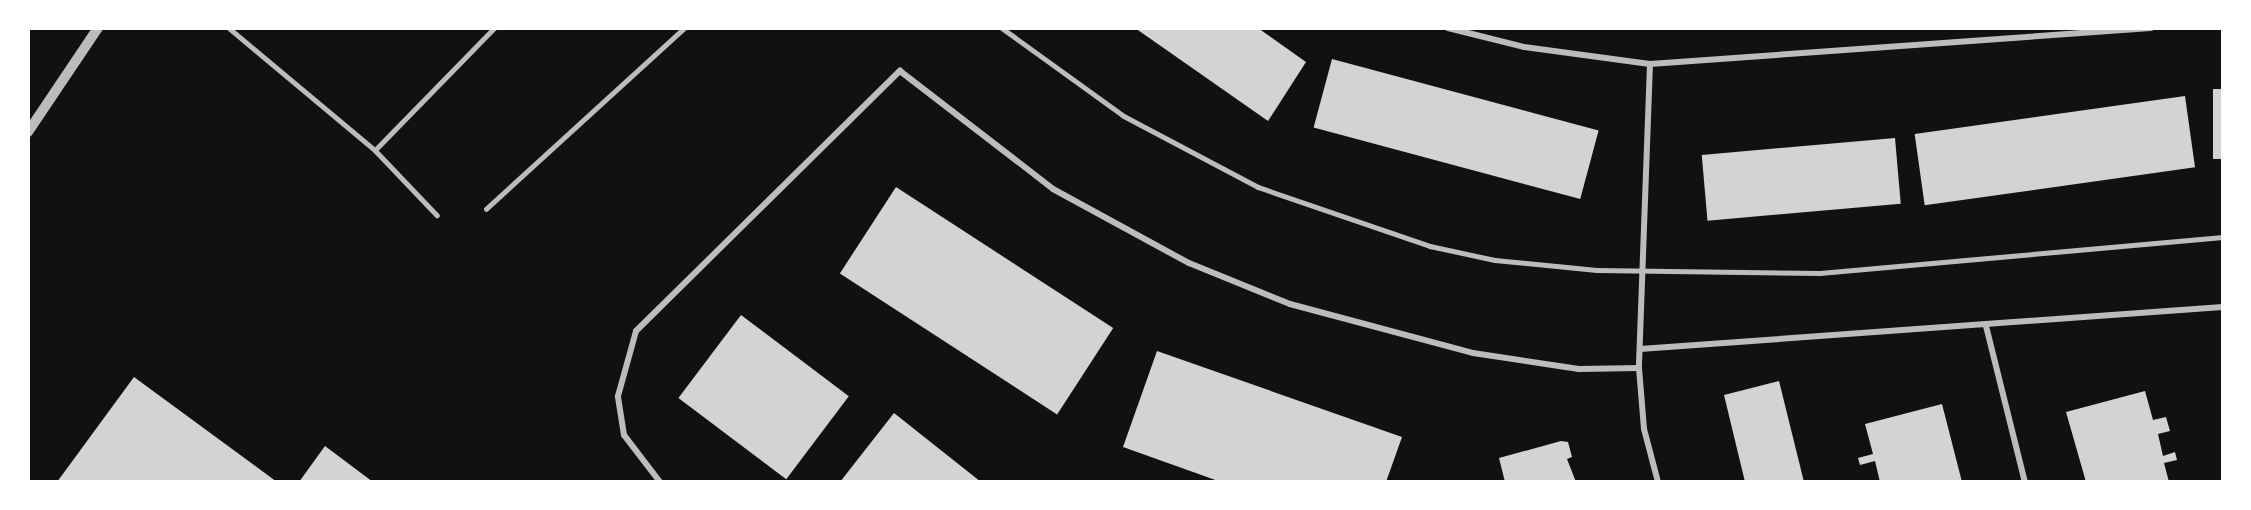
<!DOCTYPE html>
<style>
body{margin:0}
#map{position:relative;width:2251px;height:510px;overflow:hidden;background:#111;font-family:Helvetica,sans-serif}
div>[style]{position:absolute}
.building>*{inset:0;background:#d3d3d3;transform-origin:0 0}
.service>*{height:4.5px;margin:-2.25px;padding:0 2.25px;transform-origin:2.25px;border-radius:2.25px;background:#bcbcbc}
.minor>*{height:6px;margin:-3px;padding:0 3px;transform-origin:3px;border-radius:3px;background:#bcbcbc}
.tertiary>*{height:10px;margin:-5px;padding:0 5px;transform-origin:5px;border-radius:5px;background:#bcbcbc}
span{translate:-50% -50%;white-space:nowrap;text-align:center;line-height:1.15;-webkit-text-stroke:4.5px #fff;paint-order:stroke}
.frame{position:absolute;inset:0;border:30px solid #fff;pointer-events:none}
</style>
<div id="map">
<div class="building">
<div style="clip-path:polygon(1135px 28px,1258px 28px,1306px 62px,1268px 121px)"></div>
<div style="left:1332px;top:59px;width:276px;height:71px;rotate:15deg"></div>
<div style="left:2213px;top:89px;width:9px;height:70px"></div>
<div style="left:2185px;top:96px;width:72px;height:273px;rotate:82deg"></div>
<div style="left:1895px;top:138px;width:66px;height:194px;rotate:85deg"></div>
<div style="left:896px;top:187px;width:259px;height:103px;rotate:33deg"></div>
<div style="left:741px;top:315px;width:135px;height:104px;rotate:37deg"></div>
<div style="clip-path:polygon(1157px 351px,1402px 437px,1386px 482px,1221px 482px,1123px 447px)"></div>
<div style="clip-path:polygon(134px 377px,277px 482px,57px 482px)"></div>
<div style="clip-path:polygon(1779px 381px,1804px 482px,1745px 482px,1724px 395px)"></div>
<div style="clip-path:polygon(2145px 391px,2153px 420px,2166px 417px,2170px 431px,2158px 434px,2163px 456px,2175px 452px,2177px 460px,2164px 463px,2169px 482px,2086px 482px,2066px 412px)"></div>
<div style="clip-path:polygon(1942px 404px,1962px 482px,1880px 482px,1875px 461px,1860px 465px,1858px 458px,1873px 454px,1865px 424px)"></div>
<div style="clip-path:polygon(894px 413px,981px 482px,840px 482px)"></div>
<div style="clip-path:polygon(1561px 441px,1568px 442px,1572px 457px,1567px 459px,1576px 482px,1505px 482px,1499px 458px)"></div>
<div style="clip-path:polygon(325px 446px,373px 482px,299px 482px)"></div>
</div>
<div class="service">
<div style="left:229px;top:28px;width:190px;rotate:39.9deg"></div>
<div style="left:375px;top:150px;width:170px;rotate:-45.7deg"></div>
<div style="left:1002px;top:28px;width:150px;rotate:35.8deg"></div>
<div style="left:1124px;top:116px;width:152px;rotate:27.9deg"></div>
<div style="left:1258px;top:187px;width:182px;rotate:18.9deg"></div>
<div style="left:1430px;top:246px;width:66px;rotate:12.2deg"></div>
<div style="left:1495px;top:260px;width:102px;rotate:5.6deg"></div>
<div style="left:1597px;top:270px;width:223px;rotate:0.8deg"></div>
<div style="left:1820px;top:273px;width:404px;rotate:-5.1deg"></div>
<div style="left:375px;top:150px;width:90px;rotate:46.4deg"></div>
<div style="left:486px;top:209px;width:268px;rotate:-42.4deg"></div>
</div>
<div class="minor">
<div style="left:1448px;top:28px;width:78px;rotate:14deg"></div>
<div style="left:1524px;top:47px;width:127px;rotate:7.7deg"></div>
<div style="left:1650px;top:64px;width:502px;rotate:-4.11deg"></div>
<div style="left:1650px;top:64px;width:304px;rotate:92.1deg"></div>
<div style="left:1639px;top:368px;width:61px;rotate:85.3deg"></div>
<div style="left:1644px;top:429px;width:55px;rotate:75.2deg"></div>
<div style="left:1986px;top:326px;width:161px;rotate:76deg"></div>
<div style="left:1640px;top:349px;width:584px;rotate:-4.13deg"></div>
<div style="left:660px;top:482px;width:59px;rotate:-127.5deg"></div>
<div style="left:624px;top:435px;width:39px;rotate:-99deg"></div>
<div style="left:618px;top:396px;width:67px;rotate:-74.5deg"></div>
<div style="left:636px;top:331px;width:371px;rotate:-44.6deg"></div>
<div style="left:900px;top:71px;width:193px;rotate:37.6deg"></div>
<div style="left:1053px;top:189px;width:155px;rotate:28.6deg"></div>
<div style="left:1189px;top:263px;width:109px;rotate:22.1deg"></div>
<div style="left:1290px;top:304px;width:189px;rotate:15deg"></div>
<div style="left:1473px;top:353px;width:107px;rotate:8.6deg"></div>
<div style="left:1579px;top:369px;width:60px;rotate:-1deg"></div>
</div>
<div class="tertiary">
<div style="left:28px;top:132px;width:125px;rotate:-56.1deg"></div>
</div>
<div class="frame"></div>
</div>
